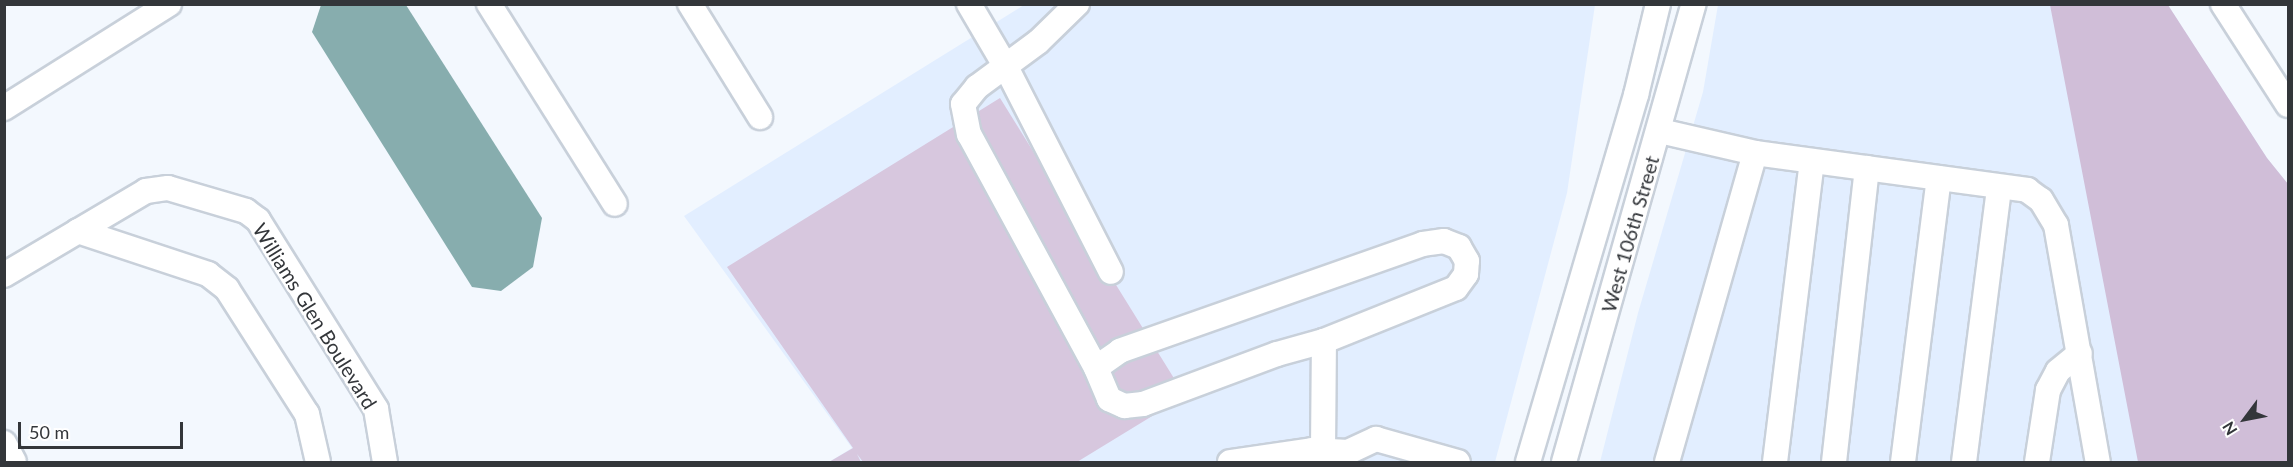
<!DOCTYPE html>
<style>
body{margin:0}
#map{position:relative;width:2293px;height:467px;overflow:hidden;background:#f3f8fe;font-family:Lato,sans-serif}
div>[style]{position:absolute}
.built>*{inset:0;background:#e2eeff}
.green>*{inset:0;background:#d7c7de}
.forest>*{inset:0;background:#d0bed8}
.water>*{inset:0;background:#87adae}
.roads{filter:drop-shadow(2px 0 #c8d0da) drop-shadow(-2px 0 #c8d0da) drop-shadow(0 2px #c8d0da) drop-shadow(0 -2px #c8d0da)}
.minor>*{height:24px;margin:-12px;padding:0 12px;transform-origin:12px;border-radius:12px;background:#fff}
span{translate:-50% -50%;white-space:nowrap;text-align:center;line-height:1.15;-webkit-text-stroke:5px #fff;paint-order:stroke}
.street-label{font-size:20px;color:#33363a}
.frame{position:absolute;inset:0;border:6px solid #33363a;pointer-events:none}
.north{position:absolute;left:2215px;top:389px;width:60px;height:60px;-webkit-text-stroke:4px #fff;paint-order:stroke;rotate:238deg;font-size:16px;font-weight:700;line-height:24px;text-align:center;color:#33363a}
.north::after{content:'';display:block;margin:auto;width:21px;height:27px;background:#33363a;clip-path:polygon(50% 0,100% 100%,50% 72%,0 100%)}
.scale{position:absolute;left:18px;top:422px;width:165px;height:27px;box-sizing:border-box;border:3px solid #33363a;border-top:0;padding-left:8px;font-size:18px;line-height:21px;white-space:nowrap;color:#33363a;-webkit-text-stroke:4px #fff;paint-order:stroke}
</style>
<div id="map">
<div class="built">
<div style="clip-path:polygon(1024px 5px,1595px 5px,1567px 193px,1495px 462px,829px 462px,852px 448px,684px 216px)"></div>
<div style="clip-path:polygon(1718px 5px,2168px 5px,2267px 158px,2288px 184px,2288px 462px,1600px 462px,1638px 313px,1703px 92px)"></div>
</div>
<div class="green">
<div style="clip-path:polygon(1000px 98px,1185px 396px,1077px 462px,863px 462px,857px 454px,861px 462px,829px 462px,853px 448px,727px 267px)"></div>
</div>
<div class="forest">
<div style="clip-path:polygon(2050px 5px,2168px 5px,2267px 158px,2288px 184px,2288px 462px,2138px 462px)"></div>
</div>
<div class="water">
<div style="clip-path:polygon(321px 5px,406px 5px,542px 218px,533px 267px,501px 291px,472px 287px,312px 32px)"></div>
</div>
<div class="roads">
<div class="minor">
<div style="left:489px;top:4px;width:236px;rotate:57.8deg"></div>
<div style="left:690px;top:4px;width:133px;rotate:58.2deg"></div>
<div style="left:969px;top:4px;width:73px;rotate:59.6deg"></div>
<div style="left:1006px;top:67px;width:230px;rotate:62.9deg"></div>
<div style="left:1077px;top:4px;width:54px;rotate:135.7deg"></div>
<div style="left:1038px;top:42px;width:76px;rotate:143.6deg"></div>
<div style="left:977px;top:87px;width:22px;rotate:129deg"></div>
<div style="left:963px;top:104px;width:31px;rotate:79deg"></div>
<div style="left:969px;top:134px;width:266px;rotate:61.5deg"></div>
<div style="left:2223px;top:4px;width:120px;rotate:57.2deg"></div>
<div style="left:4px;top:108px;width:195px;rotate:-32.2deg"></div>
<div style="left:1660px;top:131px;width:98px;rotate:13deg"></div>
<div style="left:1755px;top:153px;width:275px;rotate:7.7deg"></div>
<div style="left:2027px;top:190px;width:17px;rotate:36deg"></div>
<div style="left:2041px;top:200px;width:29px;rotate:59deg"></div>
<div style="left:2056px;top:225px;width:241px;rotate:80deg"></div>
<div style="left:78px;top:231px;width:137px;rotate:18.3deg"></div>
<div style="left:208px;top:274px;width:24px;rotate:38deg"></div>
<div style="left:227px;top:289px;width:148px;rotate:57.4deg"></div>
<div style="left:307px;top:414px;width:49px;rotate:77.1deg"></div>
<div style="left:4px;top:275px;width:165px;rotate:-30.6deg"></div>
<div style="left:146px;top:191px;width:22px;rotate:-8deg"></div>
<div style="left:168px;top:188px;width:81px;rotate:16.4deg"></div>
<div style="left:246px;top:211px;width:15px;rotate:37deg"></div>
<div style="left:258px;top:220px;width:223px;rotate:58deg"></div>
<div style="left:376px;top:409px;width:54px;rotate:80.4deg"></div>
<div style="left:4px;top:443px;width:21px;rotate:62deg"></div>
<div style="left:1323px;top:450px;width:109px;rotate:-89.5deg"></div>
<div style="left:1324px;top:341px;width:142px;rotate:-21.9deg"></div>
<div style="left:1456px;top:288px;width:17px;rotate:-54deg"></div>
<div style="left:1466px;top:274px;width:13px;rotate:-86deg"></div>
<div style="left:1467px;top:261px;width:16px;rotate:-120deg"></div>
<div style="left:1459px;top:247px;width:16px;rotate:-158deg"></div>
<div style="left:1444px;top:241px;width:21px;rotate:172deg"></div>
<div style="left:1423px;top:244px;width:321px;rotate:160.6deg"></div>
<div style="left:1120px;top:351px;width:29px;rotate:145deg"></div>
<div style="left:1096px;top:368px;width:34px;rotate:67deg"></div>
<div style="left:1109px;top:399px;width:17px;rotate:25deg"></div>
<div style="left:1124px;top:406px;width:19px;rotate:-6deg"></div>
<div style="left:1143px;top:404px;width:143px;rotate:-20.5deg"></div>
<div style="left:1277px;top:354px;width:49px;rotate:-15.5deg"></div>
<div style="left:1230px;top:462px;width:83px;rotate:-8.3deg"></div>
<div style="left:1312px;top:450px;width:36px;rotate:3deg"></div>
<div style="left:1348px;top:452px;width:31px;rotate:-25deg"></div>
<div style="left:1376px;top:439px;width:85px;rotate:15.7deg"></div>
<div style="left:1528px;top:462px;width:383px;rotate:-73.6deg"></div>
<div style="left:1636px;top:95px;width:94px;rotate:-76.4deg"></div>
<div style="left:1564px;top:462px;width:476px;rotate:-74.2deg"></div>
<div style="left:1667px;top:462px;width:321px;rotate:-74.1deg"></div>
<div style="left:1775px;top:462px;width:303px;rotate:-83deg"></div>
<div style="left:1834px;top:462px;width:296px;rotate:-83.6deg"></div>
<div style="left:1903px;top:462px;width:286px;rotate:-82.8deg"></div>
<div style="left:1964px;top:462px;width:277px;rotate:-82.7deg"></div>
<div style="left:2037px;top:462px;width:73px;rotate:-81.3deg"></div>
<div style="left:2048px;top:390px;width:21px;rotate:-62deg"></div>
<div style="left:2058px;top:371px;width:28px;rotate:-39deg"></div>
</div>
</div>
<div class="street-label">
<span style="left:1630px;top:234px;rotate:-74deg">West 106th Street</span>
<span style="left:315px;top:316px;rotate:58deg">Williams Glen Boulevard</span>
</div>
<div class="frame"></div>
<div class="north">N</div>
<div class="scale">50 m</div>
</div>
